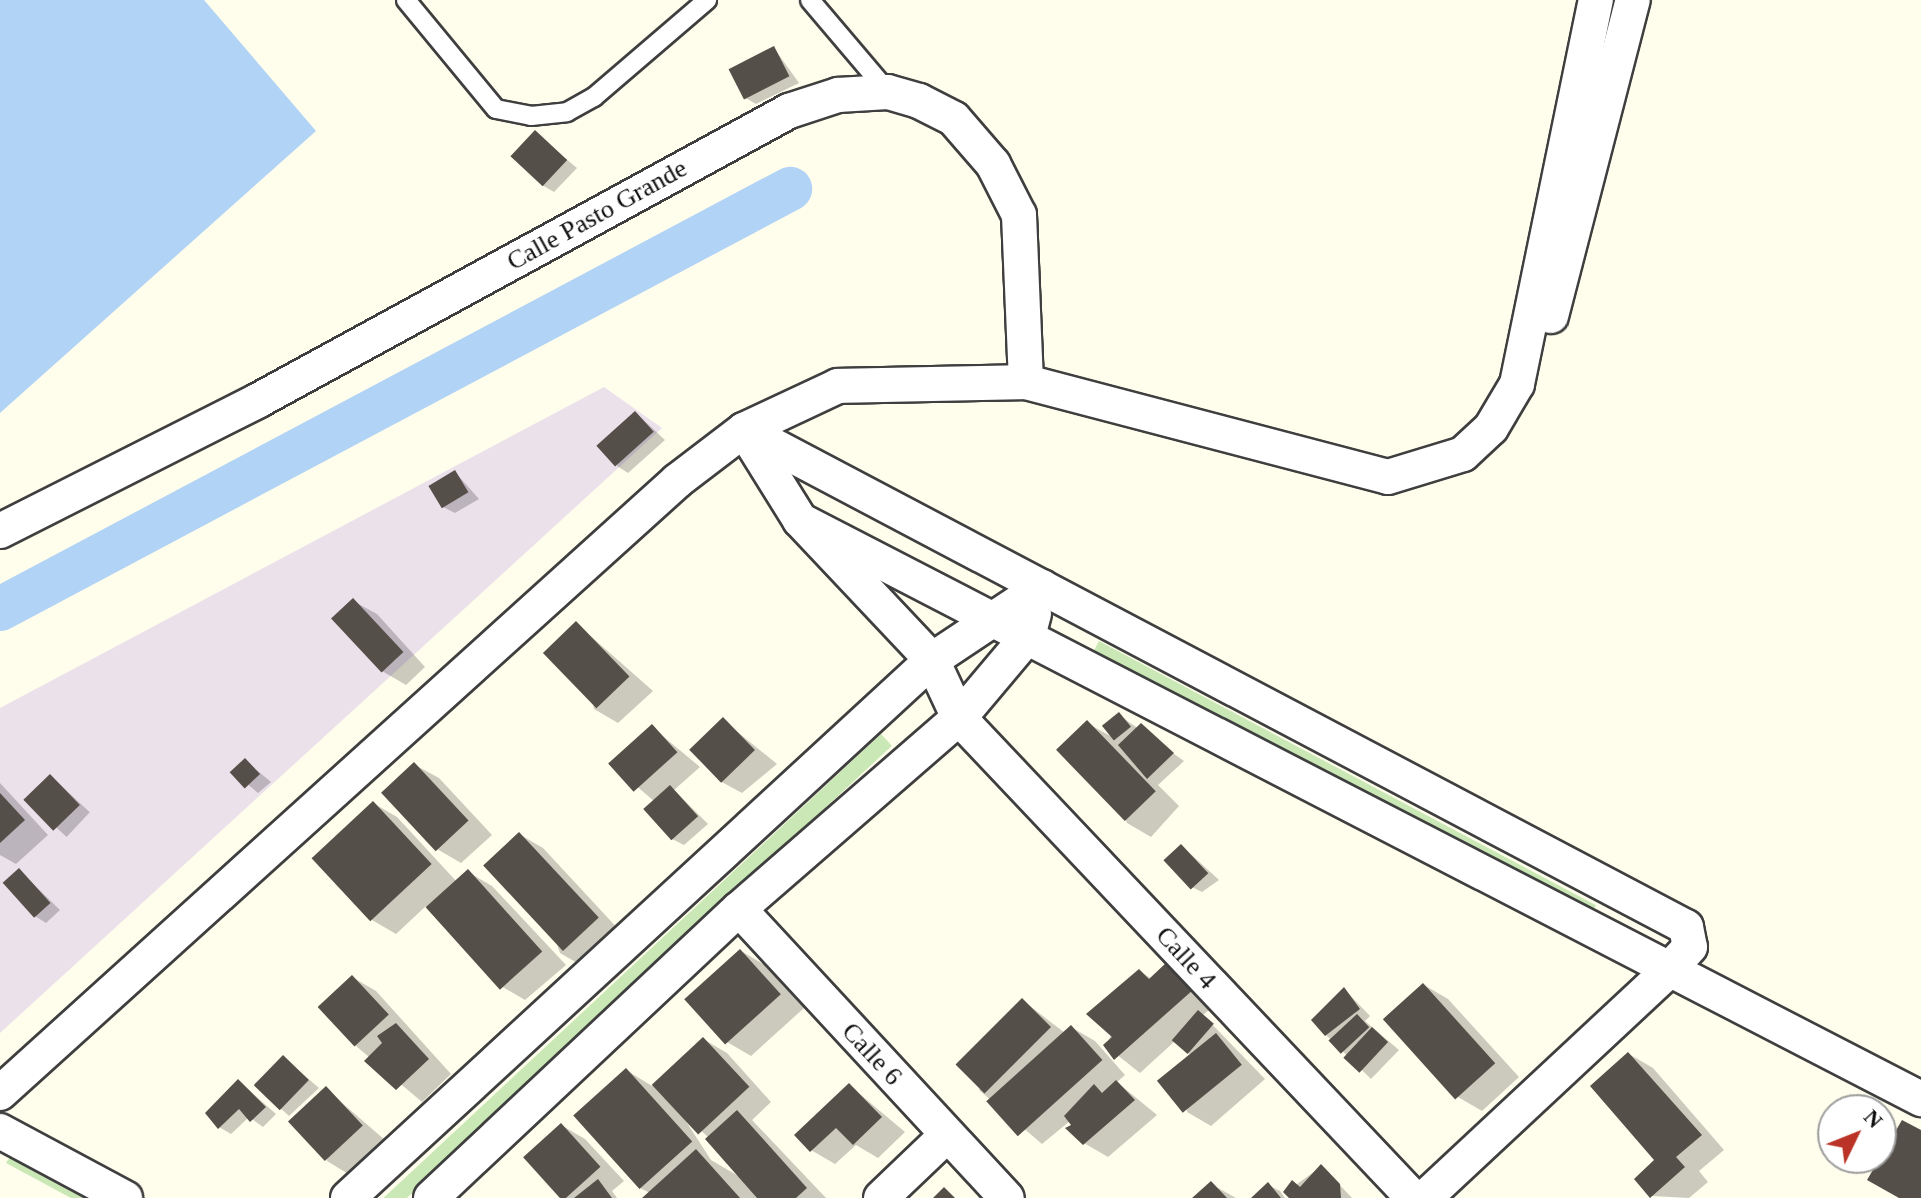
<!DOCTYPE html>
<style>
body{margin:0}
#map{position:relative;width:1921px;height:1198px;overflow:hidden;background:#fffdec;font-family:Georgia,serif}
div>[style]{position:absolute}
.industrial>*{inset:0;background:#ebe1eb}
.green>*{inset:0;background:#cae8b6;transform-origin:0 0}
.water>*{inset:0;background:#b1d3f5}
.shadow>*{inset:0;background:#0003;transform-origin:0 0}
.canal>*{height:44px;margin:-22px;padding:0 22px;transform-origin:22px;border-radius:22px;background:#b1d3f5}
.building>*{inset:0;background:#554f49;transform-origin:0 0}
.roads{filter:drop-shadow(2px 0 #3f3f3f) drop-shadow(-2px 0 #3f3f3f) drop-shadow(0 2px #3f3f3f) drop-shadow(0 -2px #3f3f3f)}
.lane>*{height:18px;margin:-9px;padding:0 9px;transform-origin:9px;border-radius:9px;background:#fff}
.street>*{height:34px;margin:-17px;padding:0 17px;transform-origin:17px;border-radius:17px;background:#fff}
span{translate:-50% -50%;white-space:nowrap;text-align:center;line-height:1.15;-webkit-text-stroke:8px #fff;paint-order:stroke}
.street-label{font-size:26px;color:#0c0c0c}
.north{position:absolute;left:1817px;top:1094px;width:80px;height:80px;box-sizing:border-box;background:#fff;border:2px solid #9e9e9e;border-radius:50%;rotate:47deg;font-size:22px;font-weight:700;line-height:32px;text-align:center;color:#0c0c0c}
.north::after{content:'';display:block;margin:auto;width:28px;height:36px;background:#bb3226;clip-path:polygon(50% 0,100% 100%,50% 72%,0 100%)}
</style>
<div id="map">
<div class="industrial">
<div style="clip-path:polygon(604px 387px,662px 428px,0 1033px,0 708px)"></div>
</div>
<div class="green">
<div style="left:1099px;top:641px;width:563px;height:11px;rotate:28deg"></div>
<div style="left:881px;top:734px;width:16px;height:686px;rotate:47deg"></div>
<div style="clip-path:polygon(14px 1151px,103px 1198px,71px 1198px,6px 1163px)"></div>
</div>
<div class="water">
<div style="clip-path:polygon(0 0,204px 0,316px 131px,0 413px)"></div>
</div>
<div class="shadow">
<div style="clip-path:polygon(774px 48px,799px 83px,756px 104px,744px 97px)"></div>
<div style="clip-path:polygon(535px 133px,577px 168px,554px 192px,542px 185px)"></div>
<div style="clip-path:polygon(636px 413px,665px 440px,628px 473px,617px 466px)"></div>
<div style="clip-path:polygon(455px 472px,479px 499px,455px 513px,443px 507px)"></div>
<div style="clip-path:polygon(353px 601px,377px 614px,425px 667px,406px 685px,382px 671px)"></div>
<div style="clip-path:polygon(577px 624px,653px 691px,618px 723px,594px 709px)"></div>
<div style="clip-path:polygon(1119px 715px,1184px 761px,1158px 785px,1179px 806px,1151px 837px,1127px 823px,1087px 723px,1114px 738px)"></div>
<div style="clip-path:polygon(723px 720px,777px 764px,742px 793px,718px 780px)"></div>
<div style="clip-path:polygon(652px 727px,700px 767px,674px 790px,708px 824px,684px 845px,672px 839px,655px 802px,611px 764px)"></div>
<div style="clip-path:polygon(246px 761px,271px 782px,258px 793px,233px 772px)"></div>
<div style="clip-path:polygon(415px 765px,439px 778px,492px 835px,461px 863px,437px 849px)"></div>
<div style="left:51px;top:776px;width:53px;height:34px;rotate:43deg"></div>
<div style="clip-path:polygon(0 783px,48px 835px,16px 864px,0 855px)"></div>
<div style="clip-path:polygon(373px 803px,397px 817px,457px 882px,468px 872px,492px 886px,566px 965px,525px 1000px,501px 986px,426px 906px,396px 934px,372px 920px)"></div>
<div style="clip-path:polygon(519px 834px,543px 848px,621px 932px,584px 967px,560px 953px)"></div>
<div style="clip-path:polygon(1182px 846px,1219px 880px,1202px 892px,1190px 886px)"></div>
<div style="clip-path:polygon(19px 870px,60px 910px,46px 923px,35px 916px)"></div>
<div style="clip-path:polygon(741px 951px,765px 965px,804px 1008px,751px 1056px,727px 1042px)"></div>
<div style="clip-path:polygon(1167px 964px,1217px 1003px,1203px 1015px,1265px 1079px,1211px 1126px,1187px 1112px,1193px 1057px,1175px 1041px,1140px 1073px,1106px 1046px,1139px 971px,1152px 979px)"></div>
<div style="clip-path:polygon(352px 977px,376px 991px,451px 1074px,422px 1102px,356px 1046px)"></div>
<div style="clip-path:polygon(1424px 985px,1448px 999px,1519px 1077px,1482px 1111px,1458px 1097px)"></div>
<div style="clip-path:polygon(1344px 989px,1370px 1016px,1365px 1021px,1399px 1050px,1371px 1079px,1326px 1035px)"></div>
<div style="clip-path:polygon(1022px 1000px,1065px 1033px,1071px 1027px,1095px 1041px,1125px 1075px,1117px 1082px,1157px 1115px,1108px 1157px,1084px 1143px,1070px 1121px,1042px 1144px,979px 1090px)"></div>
<div style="clip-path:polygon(evenodd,703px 1039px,727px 1053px,771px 1102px,752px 1120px,826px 1198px,645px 1198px,650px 1193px,640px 1188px,626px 1070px,652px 1086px,703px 1039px,678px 1109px,709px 1138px,740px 1177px,711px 1160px,678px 1109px)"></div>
<div style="clip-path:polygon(1629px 1054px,1653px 1068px,1724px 1150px,1699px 1171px,1708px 1182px,1689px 1198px,1652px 1196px,1657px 1161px)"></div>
<div style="clip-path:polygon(283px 1057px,319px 1088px,289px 1116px,254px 1084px)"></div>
<div style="clip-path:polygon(239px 1081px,276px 1114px,263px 1127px,249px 1117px,231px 1134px,219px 1127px)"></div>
<div style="clip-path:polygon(849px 1085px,905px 1132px,878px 1158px,856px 1145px,835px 1164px,811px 1150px)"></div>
<div style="clip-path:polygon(326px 1089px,385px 1140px,350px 1175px,327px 1161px)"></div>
<div style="clip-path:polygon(561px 1125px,585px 1139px,624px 1181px,612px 1191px,617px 1198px,564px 1198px,528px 1159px)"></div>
<div style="clip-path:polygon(1322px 1166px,1352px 1198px,1291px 1198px,1286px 1192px)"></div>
<div style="clip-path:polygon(1211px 1184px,1236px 1198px,1195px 1198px)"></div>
<div style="clip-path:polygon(1268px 1185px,1280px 1191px,1285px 1198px,1254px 1198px)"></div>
</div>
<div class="canal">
<div style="left:0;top:609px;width:895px;rotate:-28deg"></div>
</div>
<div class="building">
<div style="left:774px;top:46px;width:34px;height:51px;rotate:63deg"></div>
<div style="left:535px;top:130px;width:44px;height:36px;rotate:43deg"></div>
<div style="left:635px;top:411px;width:28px;height:52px;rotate:48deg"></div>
<div style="left:455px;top:470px;width:26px;height:31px;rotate:59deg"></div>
<div style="left:353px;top:598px;width:74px;height:30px;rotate:47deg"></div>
<div style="left:576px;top:621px;width:77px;height:46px;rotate:46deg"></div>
<div style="left:1119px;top:712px;width:19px;height:22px;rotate:51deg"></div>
<div style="left:723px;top:717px;width:46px;height:47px;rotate:46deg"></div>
<div style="left:1087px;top:720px;width:99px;height:43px;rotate:46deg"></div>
<div style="clip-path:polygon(1141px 723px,1174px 753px,1147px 779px,1118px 745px)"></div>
<div style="left:652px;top:724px;width:38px;height:59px;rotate:48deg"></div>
<div style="left:245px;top:758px;width:22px;height:21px;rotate:47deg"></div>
<div style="left:414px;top:762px;width:80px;height:45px;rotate:47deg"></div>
<div style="left:50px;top:774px;width:43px;height:37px;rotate:46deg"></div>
<div style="left:670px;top:785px;width:42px;height:36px;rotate:48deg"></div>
<div style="clip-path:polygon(0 793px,25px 820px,0 843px)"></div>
<div style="left:373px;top:801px;width:86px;height:84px;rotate:47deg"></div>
<div style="left:519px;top:832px;width:117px;height:49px;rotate:47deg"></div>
<div style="left:1181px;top:844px;width:40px;height:24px;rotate:47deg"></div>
<div style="left:19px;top:868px;width:47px;height:22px;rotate:48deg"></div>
<div style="left:468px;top:869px;width:111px;height:57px;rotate:48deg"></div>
<div style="left:740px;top:949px;width:61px;height:75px;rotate:48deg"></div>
<div style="clip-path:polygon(1167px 962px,1194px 989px,1114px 1060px,1103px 1045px,1112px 1037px,1086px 1014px,1139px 969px,1149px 979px)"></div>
<div style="left:352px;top:975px;width:54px;height:47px;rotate:47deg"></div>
<div style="left:1423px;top:983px;width:108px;height:54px;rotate:48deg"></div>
<div style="clip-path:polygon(1344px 987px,1360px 1009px,1325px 1036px,1311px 1020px)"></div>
<div style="left:1022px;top:998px;width:41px;height:94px;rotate:45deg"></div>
<div style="left:1198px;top:1010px;width:21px;height:40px;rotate:41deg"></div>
<div style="left:1357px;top:1014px;width:18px;height:39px;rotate:47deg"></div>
<div style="clip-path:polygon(396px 1023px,429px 1059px,396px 1090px,364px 1061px,382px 1043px,377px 1036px)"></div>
<div style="left:1071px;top:1025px;width:47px;height:114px;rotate:48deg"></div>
<div style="left:1372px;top:1027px;width:22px;height:42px;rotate:43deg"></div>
<div style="left:1216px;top:1033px;width:41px;height:76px;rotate:51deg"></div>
<div style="left:703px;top:1037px;width:68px;height:70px;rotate:47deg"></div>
<div style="clip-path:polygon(1628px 1052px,1702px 1135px,1676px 1157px,1685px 1167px,1650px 1198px,1634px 1179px,1654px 1160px,1590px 1086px)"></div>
<div style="left:283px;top:1055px;width:36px;height:42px;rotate:44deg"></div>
<div style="left:626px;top:1068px;width:99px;height:71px;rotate:48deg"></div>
<div style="clip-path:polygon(238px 1079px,266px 1107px,250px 1122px,239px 1109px,218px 1129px,205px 1113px)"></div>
<div style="clip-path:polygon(1116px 1080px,1135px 1100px,1083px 1145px,1065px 1128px,1071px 1125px,1064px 1116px,1094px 1084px,1102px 1093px)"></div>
<div style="clip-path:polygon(849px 1083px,882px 1117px,853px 1145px,836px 1128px,810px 1152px,794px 1135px)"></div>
<div style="left:326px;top:1086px;width:54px;height:52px;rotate:47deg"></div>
<div style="clip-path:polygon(737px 1110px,807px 1188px,796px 1198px,757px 1198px,705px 1139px)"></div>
<div style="clip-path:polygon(1902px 1120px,1921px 1130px,1921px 1198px,1899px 1198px,1867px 1180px)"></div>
<div style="left:561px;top:1123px;width:59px;height:51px;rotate:48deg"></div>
<div style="clip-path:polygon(696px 1149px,740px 1198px,642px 1198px)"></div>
<div style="clip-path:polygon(1321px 1164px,1340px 1184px,1341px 1198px,1289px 1198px,1283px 1192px,1292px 1180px,1300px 1187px)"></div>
<div style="clip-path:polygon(598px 1179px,612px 1198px,574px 1198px)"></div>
<div style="clip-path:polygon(1211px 1181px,1227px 1198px,1192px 1198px)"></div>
<div style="clip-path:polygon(1268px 1182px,1281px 1198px,1251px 1198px)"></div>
<div style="clip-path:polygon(944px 1187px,955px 1198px,933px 1198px)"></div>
</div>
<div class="roads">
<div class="lane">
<div style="left:406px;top:0;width:141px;rotate:50.5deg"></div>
<div style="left:496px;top:109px;width:36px;rotate:11deg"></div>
<div style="left:531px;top:116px;width:36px;rotate:-6deg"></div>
<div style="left:567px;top:112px;width:31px;rotate:-29deg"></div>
<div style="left:594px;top:97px;width:149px;rotate:-40.6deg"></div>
<div style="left:810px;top:0;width:121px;rotate:49.7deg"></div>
</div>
<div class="street">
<div style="left:1551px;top:316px;width:326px;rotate:-75.5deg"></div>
<div style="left:744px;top:430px;width:1065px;rotate:27.82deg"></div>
<div style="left:1686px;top:927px;width:20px;rotate:79deg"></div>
<div style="left:1690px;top:947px;width:35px;rotate:133deg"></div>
<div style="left:1666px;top:973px;width:330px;rotate:137deg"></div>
<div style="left:744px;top:430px;width:106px;rotate:58.1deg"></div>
<div style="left:800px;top:520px;width:192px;rotate:46.7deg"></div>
<div style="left:932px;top:660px;width:64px;rotate:65deg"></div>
<div style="left:959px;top:718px;width:661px;rotate:46.59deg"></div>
<div style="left:800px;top:520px;width:1262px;rotate:27.32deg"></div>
<div style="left:0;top:531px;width:290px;rotate:-26.8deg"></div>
<div style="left:259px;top:400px;width:604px;rotate:-28.6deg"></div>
<div style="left:789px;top:111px;width:52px;rotate:-18.1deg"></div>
<div style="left:838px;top:95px;width:50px;rotate:-3.4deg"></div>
<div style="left:888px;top:92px;width:32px;rotate:16deg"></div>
<div style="left:919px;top:101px;width:39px;rotate:27deg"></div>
<div style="left:954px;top:119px;width:60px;rotate:49.1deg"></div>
<div style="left:993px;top:164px;width:57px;rotate:63deg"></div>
<div style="left:1019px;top:215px;width:167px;rotate:87.6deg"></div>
<div style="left:739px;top:909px;width:394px;rotate:47.2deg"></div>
<div style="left:0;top:1093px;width:913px;rotate:-42.11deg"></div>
<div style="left:677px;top:481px;width:84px;rotate:-37.3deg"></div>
<div style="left:744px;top:430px;width:104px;rotate:-25.1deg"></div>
<div style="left:838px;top:386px;width:188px;rotate:-1.2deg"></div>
<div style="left:1026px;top:382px;width:374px;rotate:14.7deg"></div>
<div style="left:1388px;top:477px;width:78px;rotate:-17deg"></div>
<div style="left:1463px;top:454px;width:38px;rotate:-43deg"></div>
<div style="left:1491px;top:428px;width:51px;rotate:-59.4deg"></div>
<div style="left:1517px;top:384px;width:392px;rotate:-78.4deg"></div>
<div style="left:0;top:1131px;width:142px;rotate:28.2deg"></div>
<div style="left:348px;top:1198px;width:794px;rotate:-42.65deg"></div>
<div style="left:932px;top:660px;width:132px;rotate:-33.6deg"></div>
<div style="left:431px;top:1198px;width:422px;rotate:-43.2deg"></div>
<div style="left:739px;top:909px;width:291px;rotate:-41deg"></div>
<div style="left:959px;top:718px;width:107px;rotate:-49.9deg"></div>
<div style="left:1028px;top:636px;width:23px;rotate:-75deg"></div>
<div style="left:881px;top:1198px;width:91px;rotate:-43.7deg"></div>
</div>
</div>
<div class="street-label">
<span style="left:597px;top:215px;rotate:-29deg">Calle Pasto Grande</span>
<span style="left:1186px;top:958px;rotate:47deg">Calle 4</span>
<span style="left:872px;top:1054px;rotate:47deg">Calle 6</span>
</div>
<div class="north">N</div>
</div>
